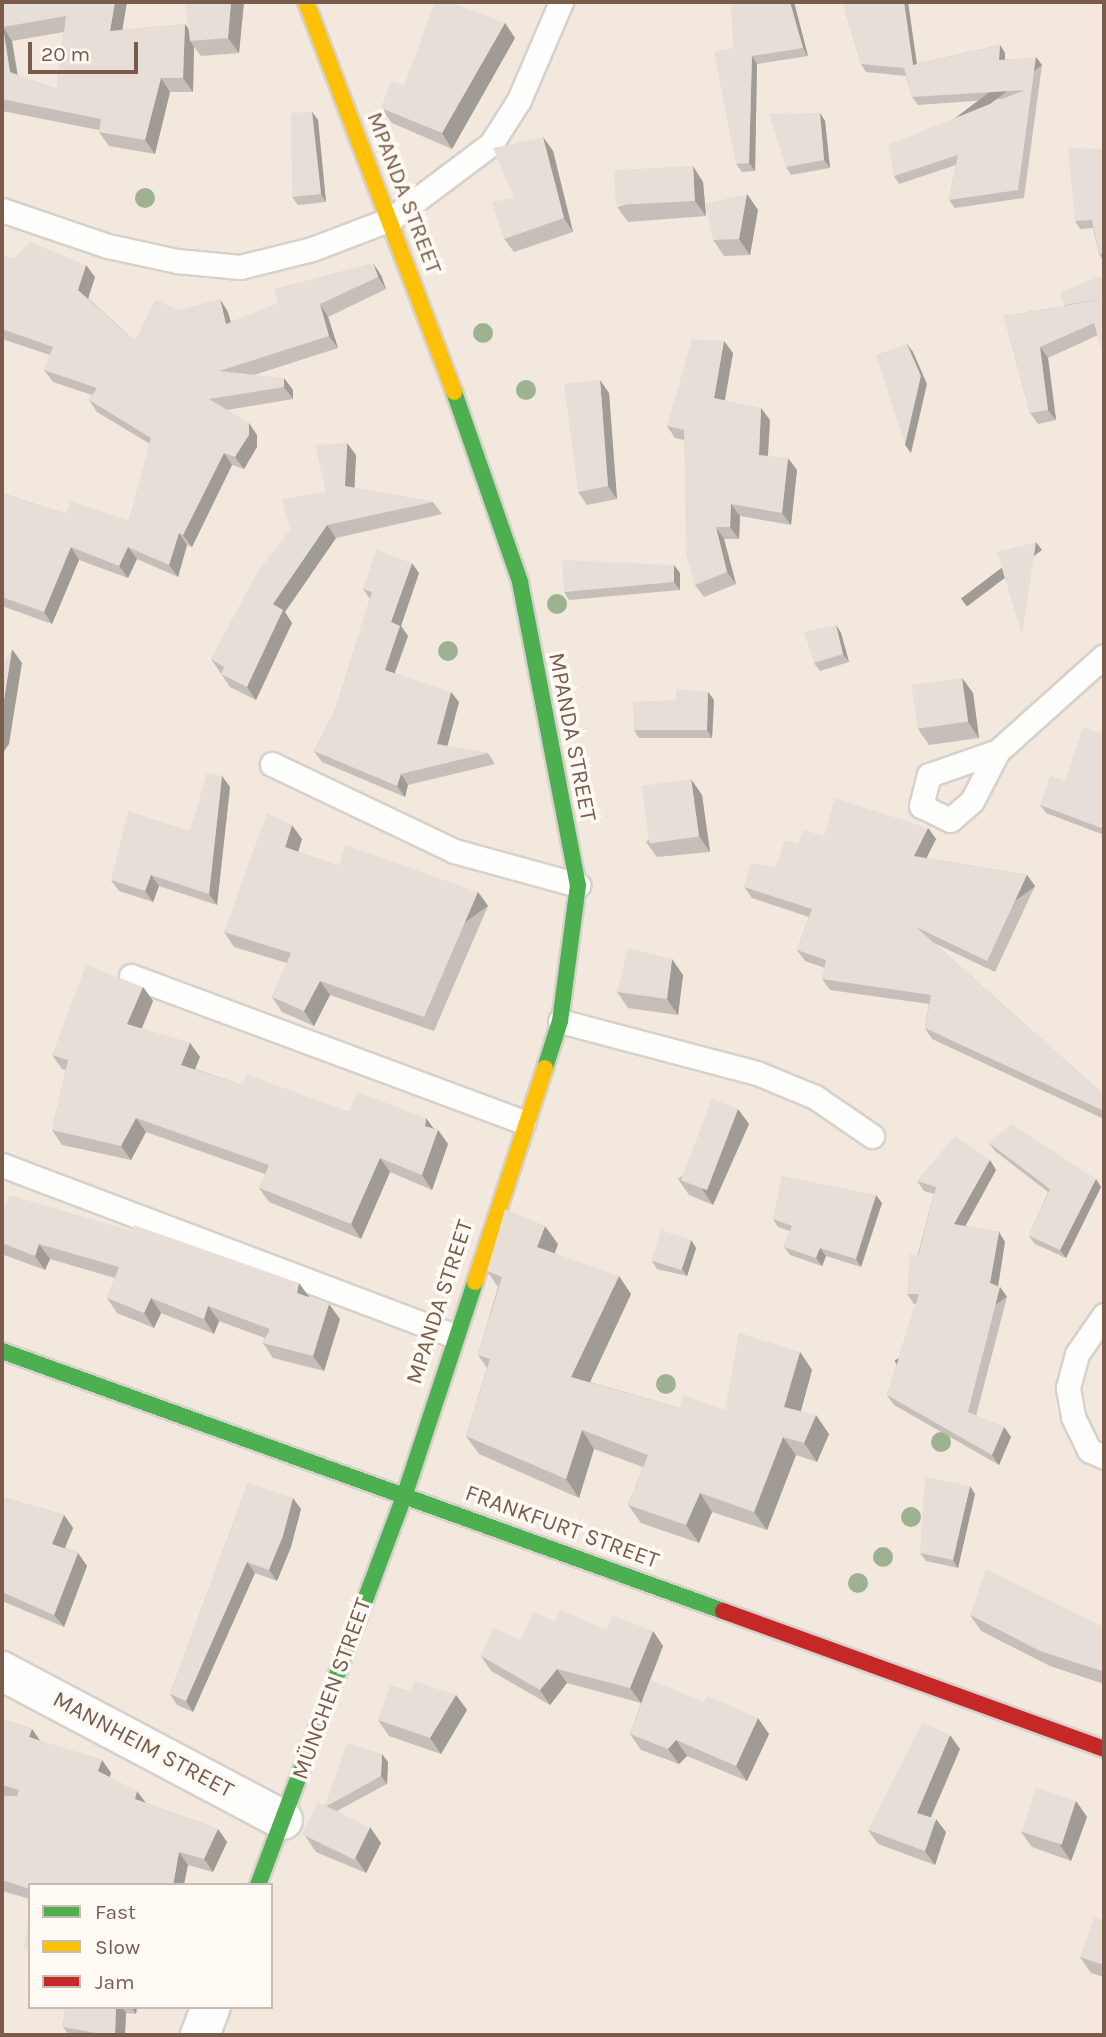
<!DOCTYPE html>
<meta charset="utf-8">
<style>
body{margin:0}
#map{position:relative;width:1106px;height:2037px;overflow:hidden;background:#f9f5f0;font-family:Karla,sans-serif}
div>[style]{position:absolute}
.residential>*{inset:0;background:#f2e8de}
.roads{filter:drop-shadow(2px 0 #d7d1cb) drop-shadow(-2px 0 #d7d1cb) drop-shadow(0 2px #d7d1cb) drop-shadow(0 -2px #d7d1cb)}
.lane>*{height:23px;margin:-11.5px;padding:0 11.5px;transform-origin:11.5px;border-radius:11.5px;background:#fefefd}
.street>*{height:38px;margin:-19px;padding:0 19px;transform-origin:19px;border-radius:19px;background:#fefefd}
.fast>*{height:16px;margin:-8px;padding:0 8px;transform-origin:8px;border-radius:8px;background:#4caf50}
.slow>*{height:16px;margin:-8px;padding:0 8px;transform-origin:8px;border-radius:8px;background:#ffc107}
.jam>*{height:16px;margin:-8px;padding:0 8px;transform-origin:8px;border-radius:8px;background:#c62828}
.trees>*{width:20px;height:20px;margin:-10px;border-radius:50%;background:#9eb190}
.wall>*{inset:0;background:#c6bfb9}
.shaded-wall>*{inset:0;background:#a19b96;transform-origin:0 0}
.building>*{inset:0;background:#e6ded7;transform-origin:0 0}
span{translate:-50% -50%;white-space:nowrap;text-align:center;line-height:1.15;-webkit-text-stroke:7px #fffaf3;paint-order:stroke}
.street-label{font-size:23px;color:#7a5c4d}
.frame{position:absolute;inset:0;border:4px solid #7a5c4d;pointer-events:none}
.legend{position:absolute;left:28px;top:1883px;width:245px;height:126px;box-sizing:border-box;background:#fffaf3;border:2px solid #cabbb1;margin:0;padding:9px 12px;list-style:none;font-size:21px;color:#7a5c4d}
.legend li{display:flex;align-items:center;gap:14px;height:35px}
.legend b{width:35px;border:2px solid #cabbb1}
.scale{position:absolute;left:28px;top:42px;width:110px;height:32px;box-sizing:border-box;border:4px solid #7a5c4d;border-top:0;padding-left:9px;font-size:21px;line-height:24px;white-space:nowrap;color:#7a5c4d;-webkit-text-stroke:5px #fffaf3;paint-order:stroke}
</style>
<div id="map">
<div class="residential">
<div style="clip-path:polygon(evenodd,2px 2px,1104px 2px,1104px 2035px,2px 2035px,2px 2px,30px 1885px,271px 1885px,271px 2007px,30px 2007px,30px 1885px)"></div>
</div>
<div class="roads">
<div class="lane">
<div style="left:2px;top:210px;width:112px;rotate:18.8deg"></div>
<div style="left:108px;top:246px;width:71px;rotate:12.3deg"></div>
<div style="left:177px;top:261px;width:63px;rotate:5.4deg"></div>
<div style="left:240px;top:267px;width:74px;rotate:-14deg"></div>
<div style="left:312px;top:249px;width:85px;rotate:-20.8deg"></div>
<div style="left:391px;top:219px;width:125px;rotate:-36.9deg"></div>
<div style="left:491px;top:144px;width:52px;rotate:-57.5deg"></div>
<div style="left:519px;top:100px;width:107px;rotate:-66.8deg"></div>
<div style="left:998px;top:751px;width:56px;rotate:117.5deg"></div>
<div style="left:972px;top:801px;width:29px;rotate:139deg"></div>
<div style="left:950px;top:820px;width:32px;rotate:-154deg"></div>
<div style="left:921px;top:806px;width:32px;rotate:-76deg"></div>
<div style="left:929px;top:775px;width:73px;rotate:-19.2deg"></div>
<div style="left:998px;top:751px;width:142px;rotate:-41.9deg"></div>
<div style="left:272px;top:764px;width:202px;rotate:25.5deg"></div>
<div style="left:454px;top:851px;width:129px;rotate:15.3deg"></div>
<div style="left:131px;top:976px;width:419px;rotate:20.4deg"></div>
<div style="left:560px;top:1021px;width:204px;rotate:14.8deg"></div>
<div style="left:757px;top:1073px;width:63px;rotate:22.5deg"></div>
<div style="left:815px;top:1097px;width:69px;rotate:34.4deg"></div>
<div style="left:2px;top:1165px;width:481px;rotate:20.7deg"></div>
<div style="left:1104px;top:1315px;width:47px;rotate:124.7deg"></div>
<div style="left:1077px;top:1354px;width:35px;rotate:105deg"></div>
<div style="left:1068px;top:1388px;width:29px;rotate:80deg"></div>
<div style="left:1073px;top:1417px;width:37px;rotate:64deg"></div>
<div style="left:1089px;top:1450px;width:17px;rotate:25deg"></div>
</div>
<div class="street">
<div style="left:2px;top:1671px;width:318px;rotate:27.9deg"></div>
<div style="left:200px;top:2035px;width:30px;rotate:-69deg"></div>
</div>
<div class="fast">
<div style="left:454px;top:392px;width:201px;rotate:70.8deg"></div>
<div style="left:520px;top:582px;width:309px;rotate:79.2deg"></div>
<div style="left:578px;top:885px;width:137px;rotate:97.5deg"></div>
<div style="left:560px;top:1021px;width:49px;rotate:107.7deg"></div>
<div style="left:2px;top:1351px;width:766px;rotate:19.83deg"></div>
<div style="left:258px;top:1885px;width:418px;rotate:-69.4deg"></div>
<div style="left:405px;top:1494px;width:223px;rotate:-71.7deg"></div>
</div>
<div class="slow">
<div style="left:306px;top:2px;width:417px;rotate:69.2deg"></div>
<div style="left:475px;top:1282px;width:225px;rotate:-71.9deg"></div>
</div>
<div class="jam">
<div style="left:723px;top:1611px;width:405px;rotate:19.9deg"></div>
</div>
</div>
<div class="trees">
<div style="left:145px;top:198px"></div>
<div style="left:483px;top:333px"></div>
<div style="left:526px;top:390px"></div>
<div style="left:557px;top:604px"></div>
<div style="left:448px;top:651px"></div>
<div style="left:666px;top:1384px"></div>
<div style="left:941px;top:1442px"></div>
<div style="left:911px;top:1517px"></div>
<div style="left:883px;top:1557px"></div>
<div style="left:858px;top:1583px"></div>
</div>
<div class="wall">
<div style="clip-path:polygon(evenodd,2px 2px,127px 2px,122px 30px,185px 24px,189px 29px,244px 2px,239px 53px,201px 56px,194px 47px,193px 92px,170px 92px,155px 154px,109px 146px,99px 132px,99px 130px,2px 111px,2px 2px,64px 32px,57px 89px,18px 75px,12px 41px,64px 32px)"></div>
<div style="clip-path:polygon(794px 2px,808px 56px,757px 64px,755px 171px,742px 172px,736px 164px,733px 48px)"></div>
<div style="clip-path:polygon(843px 2px,908px 2px,917px 64px,1000px 45px,1005px 53px,1005px 59px,1042px 65px,1024px 198px,955px 208px,949px 200px,956px 165px,899px 184px,894px 176px,1001px 99px,918px 105px,912px 97px,906px 76px,866px 72px,861px 64px)"></div>
<div style="clip-path:polygon(505px 23px,515px 38px,452px 149px,392px 123px,381px 108px,404px 86px)"></div>
<div style="clip-path:polygon(312px 112px,318px 120px,326px 202px,298px 205px,292px 197px)"></div>
<div style="clip-path:polygon(820px 113px,825px 121px,830px 168px,791px 175px,786px 167px)"></div>
<div style="clip-path:polygon(543px 137px,553px 151px,573px 232px,514px 252px,504px 239px,514px 198px)"></div>
<div style="clip-path:polygon(1104px 149px,1104px 262px,1099px 254px,1093px 228px,1080px 229px,1075px 221px)"></div>
<div style="clip-path:polygon(703px 182px,706px 216px,628px 222px,617px 207px)"></div>
<div style="clip-path:polygon(747px 194px,758px 210px,750px 255px,724px 256px,713px 240px)"></div>
<div style="clip-path:polygon(2px 255px,13px 259px,95px 277px,88px 298px,135px 341px,179px 310px,228px 312px,231px 322px,381px 275px,386px 289px,328px 317px,338px 348px,254px 375px,293px 390px,293px 399px,227px 410px,257px 435px,257px 447px,244px 469px,232px 465px,192px 547px,187px 545px,178px 577px,137px 559px,128px 578px,79px 560px,52px 624px,2px 606px,2px 493px,66px 514px,129px 521px,150px 444px,97px 412px,89px 400px,92px 395px,53px 382px,44px 370px,50px 355px,2px 339px)"></div>
<div style="clip-path:polygon(1104px 275px,1098px 335px,1048px 358px,1056px 420px,1038px 424px,1030px 413px,1004px 316px,1064px 306px)"></div>
<div style="clip-path:polygon(724px 341px,733px 353px,725px 400px,770px 420px,768px 456px,797px 470px,791px 525px,740px 516px,739px 539px,724px 539px,736px 584px,704px 597px,695px 585px,684px 440px,675px 438px,667px 426px)"></div>
<div style="clip-path:polygon(609px 393px,617px 499px,587px 505px,578px 492px)"></div>
<div style="clip-path:polygon(356px 455px,354px 488px,433px 502px,442px 514px,336px 538px,285px 612px,292px 623px,256px 700px,230px 687px,211px 659px,326px 492px)"></div>
<div style="clip-path:polygon(419px 573px,401px 626px,408px 636px,395px 673px,459px 702px,447px 746px,488px 753px,495px 764px,408px 785px,405px 797px,322px 762px,314px 751px,335px 711px,370px 599px,363px 589px)"></div>
<div style="clip-path:polygon(680px 573px,680px 590px,569px 600px,564px 592px)"></div>
<div style="clip-path:polygon(836px 625px,841px 633px,849px 662px,820px 671px,814px 663px)"></div>
<div style="clip-path:polygon(962px 678px,973px 693px,979px 738px,929px 745px,918px 729px)"></div>
<div style="clip-path:polygon(708px 692px,714px 700px,712px 738px,639px 738px,634px 730px,676px 700px)"></div>
<div style="clip-path:polygon(1104px 731px,1104px 835px,1046px 813px,1040px 805px,1065px 781px,1103px 734px)"></div>
<div style="clip-path:polygon(222px 776px,230px 787px,217px 905px,159px 886px,153px 902px,119px 891px,111px 880px,190px 831px)"></div>
<div style="clip-path:polygon(702px 795px,710px 852px,657px 857px,646px 842px)"></div>
<div style="clip-path:polygon(928px 828px,936px 839px,926px 858px,1027px 875px,1035px 886px,995px 972px,934px 943px,1104px 1095px,1104px 1119px,932px 1039px,925px 1028px,929px 1004px,830px 990px,822px 979px,825px 968px,805px 961px,797px 950px,809px 917px,752px 898px,744px 887px,776px 867px,798px 844px,824px 836px)"></div>
<div style="clip-path:polygon(302px 839px,298px 852px,339px 866px,478px 892px,488px 906px,434px 1031px,330px 995px,314px 1026px,282px 1012px,272px 997px,287px 963px,234px 947px,224px 932px)"></div>
<div style="clip-path:polygon(683px 975px,678px 1015px,628px 1008px,617px 992px)"></div>
<div style="clip-path:polygon(143px 987px,153px 1001px,142px 1029px,190px 1043px,200px 1057px,195px 1069px,242px 1085px,349px 1112px,426px 1118px,433px 1128px,438px 1130px,448px 1144px,432px 1190px,390px 1172px,361px 1239px,269px 1202px,259px 1188px,265px 1174px,146px 1132px,131px 1160px,62px 1145px,52px 1130px,66px 1070px,62px 1069px,52px 1055px)"></div>
<div style="clip-path:polygon(749px 1124px,713px 1205px,689px 1195px,678px 1179px)"></div>
<div style="clip-path:polygon(989px 1143px,1096px 1179px,1101px 1187px,1066px 1258px,1035px 1244px,1029px 1236px,1048px 1192px,995px 1151px)"></div>
<div style="clip-path:polygon(990px 1160px,996px 1170px,965px 1226px,999px 1232px,1005px 1242px,998px 1286px,1000px 1287px,1007px 1297px,976px 1416px,1004px 1427px,1011px 1437px,999px 1465px,894px 1405px,887px 1395px,916px 1304px,914px 1304px,907px 1294px,934px 1194px,924px 1191px,917px 1181px)"></div>
<div style="clip-path:polygon(882px 1203px,861px 1267px,826px 1256px,822px 1266px,790px 1255px,784px 1247px,790px 1231px,778px 1227px,773px 1219px)"></div>
<div style="clip-path:polygon(2px 1215px,299px 1283px,309px 1298px,340px 1319px,324px 1371px,273px 1358px,263px 1343px,265px 1338px,219px 1321px,214px 1334px,161px 1313px,154px 1328px,117px 1313px,107px 1298px,115px 1278px,50px 1259px,45px 1270px,4px 1255px,2px 1252px)"></div>
<div style="clip-path:polygon(691px 1240px,696px 1248px,687px 1276px,657px 1269px,652px 1261px)"></div>
<div style="clip-path:polygon(558px 1244px,555px 1253px,631px 1294px,590px 1382px,680px 1408px,725px 1410px,800px 1352px,812px 1370px,801px 1411px,829px 1434px,817px 1462px,796px 1455px,767px 1530px,712px 1512px,699px 1543px,641px 1523px,628px 1505px,643px 1467px,594px 1449px,579px 1498px,479px 1454px,466px 1436px,487px 1368px,478px 1355px,498px 1287px,487px 1271px)"></div>
<div style="clip-path:polygon(248px 1483px,301px 1509px,291px 1547px,277px 1581px,255px 1573px,193px 1712px,177px 1705px,170px 1694px)"></div>
<div style="clip-path:polygon(975px 1494px,958px 1568px,926px 1561px,920px 1553px)"></div>
<div style="clip-path:polygon(2px 1497px,64px 1515px,73px 1528px,65px 1548px,78px 1553px,87px 1566px,64px 1627px,2px 1601px)"></div>
<div style="clip-path:polygon(970px 1615px,1104px 1627px,1104px 1684px,1050px 1666px,981px 1631px)"></div>
<div style="clip-path:polygon(555px 1621px,607px 1630px,653px 1631px,663px 1646px,650px 1680px,769px 1734px,747px 1781px,687px 1756px,679px 1764px,641px 1750px,630px 1734px,641px 1703px,567px 1683px,550px 1705px,491px 1671px,481px 1656px,521px 1640px)"></div>
<div style="clip-path:polygon(411px 1691px,456px 1695px,467px 1710px,441px 1754px,389px 1736px,378px 1720px)"></div>
<div style="clip-path:polygon(2px 1719px,32px 1729px,40px 1741px,102px 1760px,111px 1773px,110px 1777px,146px 1803px,218px 1829px,227px 1842px,213px 1872px,188px 1865px,30px 1885px,30px 1899px,2px 1891px,2px 1796px,5px 1796px,2px 1795px)"></div>
<div style="clip-path:polygon(960px 1749px,931px 1817px,946px 1832px,935px 1865px,878px 1844px,868px 1830px)"></div>
<div style="clip-path:polygon(388px 1762px,387px 1784px,337px 1811px,381px 1843px,366px 1873px,316px 1852px,305px 1836px,325px 1805px)"></div>
<div style="clip-path:polygon(1076px 1801px,1087px 1817px,1071px 1861px,1032px 1847px,1021px 1832px)"></div>
<div style="clip-path:polygon(1104px 1920px,1104px 1977px,1091px 1973px,1080px 1957px)"></div>
<div style="clip-path:polygon(65px 2007px,137px 2007px,136px 2014px,126px 2013px,125px 2035px,69px 2035px,63px 2027px)"></div>
</div>
<div class="shaded-wall">
<div style="clip-path:polygon(115px 2px,127px 2px,120px 44px,110px 31px)"></div>
<div style="clip-path:polygon(231px 2px,244px 2px,239px 53px,228px 38px)"></div>
<div style="clip-path:polygon(790px 2px,794px 2px,808px 56px,803px 48px)"></div>
<div style="clip-path:polygon(904px 2px,908px 2px,918px 73px,913px 65px)"></div>
<div style="clip-path:polygon(505px 23px,515px 38px,452px 149px,442px 133px)"></div>
<div style="clip-path:polygon(185px 24px,195px 38px,190px 41px,194px 47px,193px 92px,183px 78px)"></div>
<div style="clip-path:polygon(3px 27px,12px 41px,19px 86px,10px 72px)"></div>
<div style="clip-path:polygon(1000px 45px,1005px 53px,1005px 68px,999px 60px)"></div>
<div style="clip-path:polygon(752px 56px,757px 64px,755px 171px,749px 163px)"></div>
<div style="left:1036px;top:57px;width:10px;height:134px;rotate:53deg"></div>
<div style="clip-path:polygon(161px 78px,170px 92px,155px 154px,145px 140px)"></div>
<div style="clip-path:polygon(312px 112px,318px 120px,326px 202px,321px 194px)"></div>
<div style="clip-path:polygon(820px 113px,825px 121px,830px 168px,824px 160px)"></div>
<div style="clip-path:polygon(543px 137px,553px 151px,573px 232px,564px 218px)"></div>
<div style="clip-path:polygon(693px 166px,703px 182px,706px 216px,695px 201px)"></div>
<div style="clip-path:polygon(747px 194px,758px 210px,750px 255px,739px 239px)"></div>
<div style="clip-path:polygon(373px 263px,381px 275px,386px 289px,378px 277px)"></div>
<div style="clip-path:polygon(86px 265px,95px 277px,87px 302px,78px 290px)"></div>
<div style="clip-path:polygon(220px 299px,228px 312px,234px 336px,226px 324px)"></div>
<div style="clip-path:polygon(320px 304px,328px 317px,338px 348px,329px 336px)"></div>
<div style="clip-path:polygon(724px 341px,733px 353px,723px 410px,714px 398px)"></div>
<div style="clip-path:polygon(907px 344px,913px 352px,927px 384px,911px 453px,905px 445px)"></div>
<div style="clip-path:polygon(1040px 347px,1048px 358px,1056px 420px,1048px 410px)"></div>
<div style="clip-path:polygon(284px 378px,293px 390px,293px 399px,284px 387px)"></div>
<div style="clip-path:polygon(600px 380px,609px 393px,617px 499px,608px 486px)"></div>
<div style="clip-path:polygon(761px 408px,770px 420px,767px 468px,759px 455px)"></div>
<div style="clip-path:polygon(249px 423px,257px 435px,257px 447px,244px 469px,235px 457px)"></div>
<div style="clip-path:polygon(347px 443px,356px 455px,354px 499px,345px 486px)"></div>
<div style="clip-path:polygon(224px 453px,232px 465px,192px 547px,183px 535px)"></div>
<div style="clip-path:polygon(788px 458px,797px 470px,791px 525px,782px 513px)"></div>
<div style="clip-path:polygon(731px 504px,740px 516px,739px 539px,730px 527px)"></div>
<div style="clip-path:polygon(327px 525px,336px 538px,285px 612px,292px 623px,256px 700px,247px 687px,273px 604px)"></div>
<div style="clip-path:polygon(716px 527px,724px 539px,736px 584px,727px 572px)"></div>
<div style="clip-path:polygon(179px 533px,187px 545px,178px 577px,169px 565px)"></div>
<div style="left:1036px;top:542px;width:10px;height:94px;rotate:53deg"></div>
<div style="clip-path:polygon(71px 547px,79px 560px,52px 624px,44px 612px)"></div>
<div style="clip-path:polygon(128px 547px,137px 559px,128px 578px,119px 566px)"></div>
<div style="clip-path:polygon(412px 563px,419px 573px,401px 626px,408px 636px,392px 680px,385px 670px,391px 622px)"></div>
<div style="clip-path:polygon(674px 565px,680px 573px,680px 590px,674px 582px)"></div>
<div style="clip-path:polygon(836px 625px,841px 633px,849px 662px,843px 654px)"></div>
<div style="clip-path:polygon(12px 649px,22px 663px,9px 744px,2px 754px,2px 712px)"></div>
<div style="clip-path:polygon(962px 678px,973px 693px,979px 738px,968px 722px)"></div>
<div style="clip-path:polygon(451px 692px,459px 702px,445px 755px,437px 744px)"></div>
<div style="clip-path:polygon(708px 692px,714px 700px,712px 738px,707px 730px)"></div>
<div style="clip-path:polygon(401px 774px,408px 785px,405px 797px,397px 786px)"></div>
<div style="clip-path:polygon(222px 776px,230px 787px,217px 905px,209px 894px)"></div>
<div style="clip-path:polygon(691px 779px,702px 795px,710px 852px,699px 836px)"></div>
<div style="clip-path:polygon(292px 825px,302px 839px,295px 862px,285px 847px)"></div>
<div style="clip-path:polygon(928px 828px,936px 839px,922px 867px,914px 856px)"></div>
<div style="clip-path:polygon(151px 875px,159px 886px,153px 902px,145px 891px)"></div>
<div style="left:1027px;top:875px;width:14px;height:95px;rotate:54deg"></div>
<div style="left:478px;top:892px;width:17px;height:136px;rotate:54deg"></div>
<div style="clip-path:polygon(672px 959px,683px 975px,678px 1015px,667px 999px)"></div>
<div style="clip-path:polygon(320px 981px,330px 995px,314px 1026px,304px 1011px)"></div>
<div style="clip-path:polygon(143px 987px,153px 1001px,137px 1039px,127px 1024px)"></div>
<div style="clip-path:polygon(190px 1043px,200px 1057px,191px 1079px,181px 1065px)"></div>
<div style="clip-path:polygon(738px 1109px,749px 1124px,713px 1205px,702px 1189px)"></div>
<div style="clip-path:polygon(136px 1118px,146px 1132px,131px 1160px,121px 1146px)"></div>
<div style="clip-path:polygon(426px 1118px,436px 1132px,438px 1130px,448px 1144px,432px 1190px,422px 1175px)"></div>
<div style="clip-path:polygon(380px 1158px,390px 1172px,361px 1239px,351px 1224px)"></div>
<div style="clip-path:polygon(990px 1160px,996px 1170px,961px 1234px,954px 1224px)"></div>
<div style="clip-path:polygon(1096px 1179px,1101px 1187px,1066px 1258px,1060px 1250px)"></div>
<div style="clip-path:polygon(876px 1195px,882px 1203px,861px 1267px,856px 1259px)"></div>
<div style="clip-path:polygon(545px 1226px,558px 1244px,550px 1265px,537px 1247px)"></div>
<div style="clip-path:polygon(999px 1232px,1005px 1242px,997px 1293px,990px 1283px)"></div>
<div style="clip-path:polygon(691px 1240px,696px 1248px,687px 1276px,681px 1268px)"></div>
<div style="clip-path:polygon(39px 1244px,50px 1259px,45px 1270px,35px 1256px)"></div>
<div style="clip-path:polygon(820px 1248px,826px 1256px,822px 1266px,816px 1258px)"></div>
<div style="clip-path:polygon(619px 1276px,631px 1294px,584px 1395px,571px 1377px)"></div>
<div style="clip-path:polygon(299px 1283px,310px 1298px,297px 1293px)"></div>
<div style="left:1000px;top:1287px;width:12px;height:129px;rotate:55deg"></div>
<div style="clip-path:polygon(151px 1298px,161px 1313px,154px 1328px,144px 1313px)"></div>
<div style="clip-path:polygon(329px 1304px,340px 1319px,324px 1371px,313px 1356px)"></div>
<div style="clip-path:polygon(208px 1306px,219px 1321px,214px 1334px,204px 1319px)"></div>
<div style="clip-path:polygon(800px 1352px,812px 1370px,797px 1425px,784px 1407px)"></div>
<div style="clip-path:polygon(816px 1415px,829px 1434px,817px 1462px,804px 1443px)"></div>
<div style="clip-path:polygon(1004px 1427px,1011px 1437px,999px 1465px,992px 1455px)"></div>
<div style="clip-path:polygon(582px 1430px,594px 1449px,579px 1498px,566px 1479px)"></div>
<div style="clip-path:polygon(783px 1437px,796px 1455px,767px 1530px,754px 1512px)"></div>
<div style="clip-path:polygon(970px 1486px,975px 1494px,958px 1568px,953px 1560px)"></div>
<div style="clip-path:polygon(700px 1493px,712px 1512px,699px 1543px,686px 1525px)"></div>
<div style="clip-path:polygon(293px 1498px,301px 1509px,291px 1547px,277px 1581px,269px 1570px)"></div>
<div style="clip-path:polygon(64px 1515px,73px 1528px,61px 1557px,52px 1544px)"></div>
<div style="clip-path:polygon(78px 1553px,87px 1566px,64px 1627px,54px 1615px)"></div>
<div style="clip-path:polygon(247px 1562px,255px 1573px,193px 1712px,186px 1701px)"></div>
<div style="clip-path:polygon(653px 1631px,663px 1646px,641px 1703px,630px 1688px)"></div>
<div style="clip-path:polygon(557px 1669px,567px 1683px,550px 1705px,540px 1690px)"></div>
<div style="clip-path:polygon(456px 1695px,467px 1710px,441px 1754px,430px 1738px)"></div>
<div style="clip-path:polygon(758px 1718px,769px 1734px,747px 1781px,736px 1766px)"></div>
<div style="clip-path:polygon(32px 1729px,41px 1742px,29px 1737px)"></div>
<div style="clip-path:polygon(950px 1735px,960px 1749px,927px 1826px,917px 1813px)"></div>
<div style="clip-path:polygon(676px 1740px,687px 1756px,679px 1764px,668px 1749px)"></div>
<div style="clip-path:polygon(382px 1754px,388px 1762px,387px 1784px,381px 1776px)"></div>
<div style="clip-path:polygon(102px 1760px,111px 1773px,107px 1784px,98px 1771px)"></div>
<div style="clip-path:polygon(137px 1791px,146px 1803px,135px 1799px)"></div>
<div style="clip-path:polygon(1076px 1801px,1087px 1817px,1071px 1861px,1060px 1845px)"></div>
<div style="clip-path:polygon(936px 1819px,946px 1832px,935px 1865px,925px 1851px)"></div>
<div style="clip-path:polygon(370px 1827px,381px 1843px,366px 1873px,355px 1857px)"></div>
<div style="clip-path:polygon(218px 1829px,227px 1842px,213px 1872px,204px 1859px)"></div>
<div style="clip-path:polygon(179px 1852px,188px 1865px,184px 1885px,173px 1885px)"></div>
<div style="clip-path:polygon(116px 2007px,122px 2007px,126px 2013px,125px 2035px,115px 2035px)"></div>
<div style="clip-path:polygon(131px 2007px,137px 2007px,136px 2014px)"></div>
</div>
<div class="building">
<div style="clip-path:polygon(evenodd,2px 2px,115px 2px,110px 31px,185px 24px,183px 78px,161px 78px,145px 140px,99px 132px,101px 119px,2px 99px,2px 2px,66px 16px,57px 89px,10px 72px,3px 27px,66px 16px)"></div>
<div style="clip-path:polygon(185px 2px,231px 2px,228px 38px,190px 41px)"></div>
<div style="clip-path:polygon(435px 2px,451px 2px,505px 23px,442px 133px,381px 108px,391px 81px,404px 86px)"></div>
<div style="clip-path:polygon(731px 2px,790px 2px,803px 48px,752px 56px,749px 163px,736px 164px,714px 52px,733px 48px)"></div>
<div style="clip-path:polygon(843px 2px,904px 2px,913px 65px,1000px 45px,999px 60px,1036px 57px,1018px 190px,949px 200px,958px 155px,894px 176px,888px 145px,1025px 90px,912px 97px,904px 68px,861px 64px)"></div>
<div style="clip-path:polygon(312px 112px,321px 194px,292px 197px,291px 113px)"></div>
<div style="clip-path:polygon(820px 113px,824px 160px,786px 167px,769px 114px)"></div>
<div style="clip-path:polygon(543px 137px,564px 218px,504px 239px,492px 202px,514px 198px,493px 148px)"></div>
<div style="clip-path:polygon(1068px 148px,1104px 149px,1104px 253px,1099px 254px,1092px 220px,1075px 221px)"></div>
<div style="left:693px;top:166px;width:35px;height:79px;rotate:87deg"></div>
<div style="clip-path:polygon(747px 194px,739px 239px,713px 240px,705px 204px)"></div>
<div style="clip-path:polygon(30px 242px,86px 265px,78px 290px,135px 341px,155px 300px,179px 310px,220px 299px,226px 324px,278px 303px,274px 289px,373px 263px,378px 277px,320px 304px,329px 336px,219px 371px,284px 378px,284px 387px,209px 399px,249px 423px,249px 435px,235px 457px,224px 453px,183px 535px,179px 533px,169px 565px,128px 547px,119px 566px,71px 547px,44px 612px,2px 597px,2px 493px,66px 514px,71px 501px,129px 521px,151px 438px,89px 400px,97px 388px,44px 370px,53px 347px,2px 329px,2px 255px,13px 259px)"></div>
<div style="clip-path:polygon(1104px 275px,1104px 299px,1064px 305px,1060px 292px)"></div>
<div style="clip-path:polygon(1104px 299px,1104px 358px,1094px 323px,1040px 347px,1048px 410px,1030px 413px,1004px 316px)"></div>
<div style="clip-path:polygon(692px 339px,724px 341px,714px 398px,761px 408px,759px 455px,788px 458px,782px 513px,731px 504px,730px 527px,716px 527px,727px 572px,695px 585px,686px 555px,684px 430px,667px 426px)"></div>
<div style="clip-path:polygon(907px 344px,921px 376px,905px 445px,876px 355px)"></div>
<div style="clip-path:polygon(600px 380px,608px 486px,578px 492px,564px 384px)"></div>
<div style="clip-path:polygon(347px 443px,345px 486px,433px 502px,327px 525px,273px 604px,283px 610px,247px 687px,221px 674px,224px 667px,211px 659px,258px 571px,290px 530px,282px 499px,326px 492px,315px 445px)"></div>
<div style="clip-path:polygon(1036px 542px,1022px 635px,997px 552px)"></div>
<div style="clip-path:polygon(376px 550px,412px 563px,391px 622px,400px 626px,385px 670px,451px 692px,437px 744px,488px 753px,401px 774px,397px 786px,314px 751px,335px 711px,372px 592px,363px 589px)"></div>
<div style="clip-path:polygon(562px 560px,674px 565px,674px 582px,564px 592px)"></div>
<div style="clip-path:polygon(836px 625px,843px 654px,814px 663px,804px 632px)"></div>
<div style="clip-path:polygon(12px 649px,2px 712px,2px 665px)"></div>
<div style="left:962px;top:678px;width:44px;height:51px;rotate:82deg"></div>
<div style="clip-path:polygon(676px 689px,708px 692px,707px 730px,634px 730px,633px 702px,676px 700px)"></div>
<div style="clip-path:polygon(1083px 727px,1103px 734px,1104px 731px,1104px 829px,1040px 805px,1050px 776px,1065px 781px)"></div>
<div style="clip-path:polygon(207px 773px,222px 776px,209px 894px,151px 875px,145px 891px,111px 880px,128px 811px,190px 831px)"></div>
<div style="left:691px;top:779px;width:58px;height:50px;rotate:82deg"></div>
<div style="clip-path:polygon(835px 798px,928px 828px,914px 856px,1027px 875px,987px 961px,916px 927px,1104px 1095px,1104px 1111px,925px 1028px,931px 995px,822px 979px,826px 960px,797px 950px,812px 909px,744px 887px,751px 863px,776px 867px,785px 840px,798px 844px,804px 830px,824px 836px)"></div>
<div style="clip-path:polygon(267px 813px,292px 825px,285px 847px,339px 866px,345px 845px,478px 892px,424px 1017px,320px 981px,304px 1011px,272px 997px,291px 953px,224px 932px)"></div>
<div style="clip-path:polygon(628px 948px,672px 959px,667px 999px,617px 992px)"></div>
<div style="clip-path:polygon(86px 965px,143px 987px,127px 1024px,190px 1043px,181px 1065px,242px 1085px,246px 1074px,349px 1112px,357px 1092px,426px 1118px,425px 1126px,438px 1130px,422px 1175px,380px 1158px,351px 1224px,259px 1188px,269px 1165px,136px 1118px,121px 1146px,52px 1130px,68px 1060px,52px 1055px)"></div>
<div style="left:712px;top:1099px;width:28px;height:87px;rotate:21deg"></div>
<div style="clip-path:polygon(1011px 1124px,1096px 1179px,1060px 1250px,1029px 1236px,1050px 1189px,989px 1143px)"></div>
<div style="clip-path:polygon(955px 1136px,990px 1160px,954px 1224px,999px 1232px,990px 1283px,1000px 1287px,968px 1412px,1004px 1427px,992px 1455px,887px 1395px,919px 1294px,907px 1294px,910px 1254px,918px 1256px,936px 1187px,917px 1181px)"></div>
<div style="clip-path:polygon(782px 1176px,876px 1195px,856px 1259px,820px 1248px,816px 1258px,784px 1247px,792px 1226px,773px 1219px)"></div>
<div style="clip-path:polygon(9px 1195px,132px 1231px,134px 1225px,299px 1283px,297px 1293px,329px 1304px,313px 1356px,263px 1343px,270px 1329px,208px 1306px,204px 1319px,151px 1298px,144px 1313px,107px 1298px,119px 1267px,39px 1244px,35px 1256px,2px 1243px,2px 1215px)"></div>
<div style="clip-path:polygon(505px 1209px,545px 1226px,537px 1247px,619px 1276px,571px 1377px,680px 1408px,683px 1395px,725px 1410px,739px 1333px,800px 1352px,784px 1407px,816px 1415px,804px 1443px,783px 1437px,754px 1512px,700px 1493px,686px 1525px,628px 1505px,648px 1455px,582px 1430px,566px 1479px,466px 1436px,490px 1359px,478px 1355px,502px 1277px,487px 1271px)"></div>
<div style="left:661px;top:1230px;width:32px;height:32px;rotate:18deg"></div>
<div style="clip-path:polygon(925px 1477px,970px 1486px,953px 1560px,920px 1553px)"></div>
<div style="clip-path:polygon(248px 1483px,293px 1498px,283px 1536px,269px 1570px,247px 1562px,186px 1701px,170px 1694px)"></div>
<div style="clip-path:polygon(2px 1497px,64px 1515px,52px 1544px,78px 1553px,54px 1615px,2px 1592px)"></div>
<div style="clip-path:polygon(986px 1569px,1104px 1627px,1104px 1666px,1102px 1671px,1040px 1651px,970px 1615px)"></div>
<div style="clip-path:polygon(560px 1610px,607px 1630px,612px 1615px,653px 1631px,630px 1688px,557px 1669px,540px 1690px,481px 1656px,493px 1628px,521px 1640px,533px 1612px,555px 1621px)"></div>
<div style="clip-path:polygon(650px 1680px,704px 1702px,707px 1696px,758px 1718px,736px 1766px,676px 1740px,668px 1749px,630px 1734px)"></div>
<div style="clip-path:polygon(414px 1681px,456px 1695px,430px 1738px,378px 1720px,390px 1685px,411px 1691px)"></div>
<div style="clip-path:polygon(2px 1719px,32px 1729px,29px 1737px,102px 1760px,98px 1771px,137px 1791px,135px 1799px,218px 1829px,204px 1859px,179px 1852px,173px 1885px,30px 1885px,30px 1889px,2px 1880px,2px 1796px,17px 1796px,19px 1790px,2px 1785px)"></div>
<div style="clip-path:polygon(922px 1723px,950px 1735px,917px 1813px,936px 1819px,925px 1851px,868px 1830px)"></div>
<div style="clip-path:polygon(347px 1743px,382px 1754px,381px 1776px,327px 1806px,325px 1805px)"></div>
<div style="left:1036px;top:1788px;width:42px;height:46px;rotate:18deg"></div>
<div style="left:318px;top:1802px;width:58px;height:36px;rotate:26deg"></div>
<div style="clip-path:polygon(30px 1916px,30px 1949px,24px 1947px)"></div>
<div style="clip-path:polygon(1094px 1918px,1104px 1920px,1104px 1965px,1080px 1957px)"></div>
<div style="clip-path:polygon(65px 2007px,116px 2007px,115px 2035px,107px 2035px,63px 2027px)"></div>
</div>
<div class="street-label">
<span style="left:404px;top:193px;rotate:69deg">MPANDA STREET</span>
<span style="left:572px;top:737px;rotate:79deg">MPANDA STREET</span>
<span style="left:440px;top:1302px;rotate:-72deg">MPANDA STREET</span>
<span style="left:562px;top:1527px;rotate:20deg">FRANKFURT STREET</span>
<span style="left:332px;top:1689px;rotate:-70deg">MÜNCHEN STREET</span>
<span style="left:143px;top:1745px;rotate:28deg">MANNHEIM STREET</span>
</div>
<div class="frame"></div>
<ul class="legend">
<li><b style="height:9px;background:#4caf50"></b>Fast</li>
<li><b style="height:9px;background:#ffc107"></b>Slow</li>
<li><b style="height:9px;background:#c62828"></b>Jam</li>
</ul>
<div class="scale">20 m</div>
</div>
